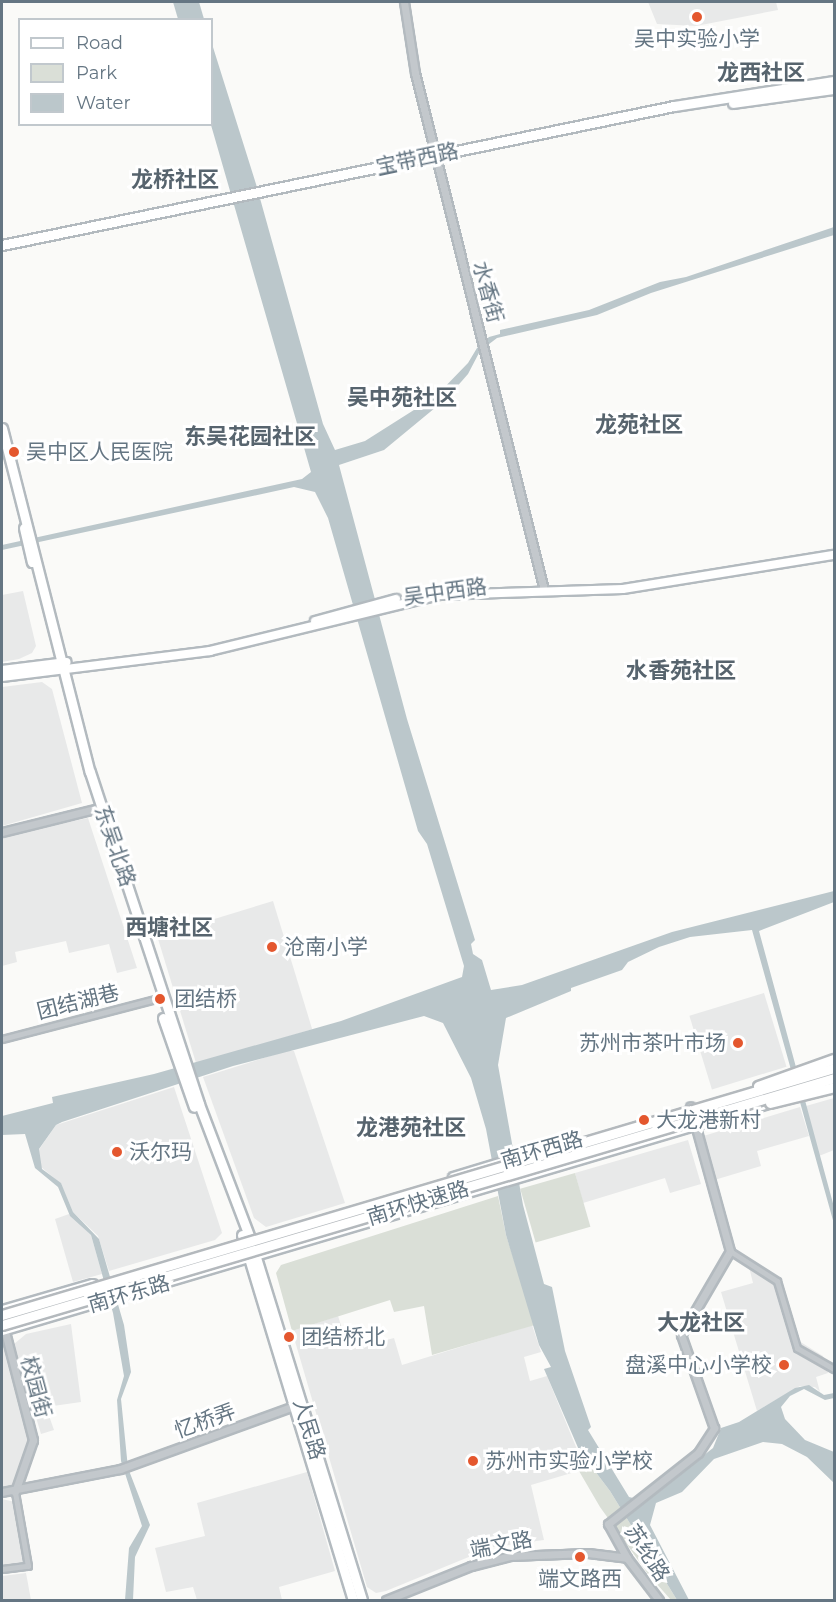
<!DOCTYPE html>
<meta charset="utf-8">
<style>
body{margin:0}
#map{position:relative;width:836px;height:1602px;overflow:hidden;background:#fafaf8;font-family:Montserrat,"Noto Sans SC",sans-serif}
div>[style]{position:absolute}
.built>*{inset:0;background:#e8e9e9;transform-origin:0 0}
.green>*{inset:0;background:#dadfd7;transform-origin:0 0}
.water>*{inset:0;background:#bbc7cb}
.roads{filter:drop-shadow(2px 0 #b3babf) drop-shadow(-2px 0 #b3babf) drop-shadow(0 2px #b3babf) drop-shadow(0 -2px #b3babf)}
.minor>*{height:5px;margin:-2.5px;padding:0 2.5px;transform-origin:2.5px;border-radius:2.5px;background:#c3c8cc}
.tertiary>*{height:7px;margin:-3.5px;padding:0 3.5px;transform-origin:3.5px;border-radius:3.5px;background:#c3c8cc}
.secondary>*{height:8px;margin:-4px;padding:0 4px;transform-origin:4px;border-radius:4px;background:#fff}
.primary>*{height:9px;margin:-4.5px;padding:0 4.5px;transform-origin:4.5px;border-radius:4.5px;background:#fff}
.bridges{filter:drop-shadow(2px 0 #b4b9bd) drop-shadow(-2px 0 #b4b9bd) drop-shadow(0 2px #b4b9bd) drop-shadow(0 -2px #b4b9bd)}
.trunk-bridge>*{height:9px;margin:-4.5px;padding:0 4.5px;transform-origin:4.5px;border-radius:4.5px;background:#fff}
.dots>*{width:16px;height:16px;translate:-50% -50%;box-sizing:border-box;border:3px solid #fff;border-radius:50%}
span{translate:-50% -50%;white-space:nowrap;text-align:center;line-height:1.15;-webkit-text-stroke:6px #fff;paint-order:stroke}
.poi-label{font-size:21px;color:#657683}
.left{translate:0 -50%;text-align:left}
.right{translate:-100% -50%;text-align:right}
.street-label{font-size:21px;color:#657683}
.neighbourhood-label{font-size:22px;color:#57646e;font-weight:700}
.frame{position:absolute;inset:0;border:3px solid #657683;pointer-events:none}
.legend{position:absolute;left:18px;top:18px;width:195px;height:108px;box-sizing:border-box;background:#fff;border:2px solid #c1c8cd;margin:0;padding:8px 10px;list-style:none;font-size:18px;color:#657683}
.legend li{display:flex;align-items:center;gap:12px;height:30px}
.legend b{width:30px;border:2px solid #c1c8cd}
</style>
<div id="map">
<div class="built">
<div style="clip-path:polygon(648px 2px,776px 2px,778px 10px,696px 26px,657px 24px)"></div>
<div style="clip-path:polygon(23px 591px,36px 646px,32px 653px,19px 659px,2px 662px,2px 595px)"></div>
<div style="clip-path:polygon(42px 682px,52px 689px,82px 803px,2px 826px,2px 687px)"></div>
<div style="clip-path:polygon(88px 818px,137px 968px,117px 973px,109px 944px,69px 953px,66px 941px,15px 952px,17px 962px,2px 966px,2px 836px)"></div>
<div style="left:273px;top:901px;width:134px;height:121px;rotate:73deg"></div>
<div style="left:764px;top:993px;width:77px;height:78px;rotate:73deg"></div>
<div style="clip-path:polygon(286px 1051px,294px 1051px,345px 1203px,266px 1227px,254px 1218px,203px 1077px)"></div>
<div style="clip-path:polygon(174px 1087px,222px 1233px,215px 1240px,109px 1271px,98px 1236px,73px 1212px,61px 1184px,41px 1167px,38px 1151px,56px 1125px)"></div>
<div style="clip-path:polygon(834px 1098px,834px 1150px,819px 1156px,806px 1106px)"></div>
<div style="clip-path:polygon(800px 1107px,809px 1136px,757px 1151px,761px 1166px,711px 1181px,700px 1137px)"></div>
<div style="clip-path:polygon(688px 1140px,701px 1184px,670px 1193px,665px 1178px,583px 1203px,575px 1173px)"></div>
<div style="clip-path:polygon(69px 1214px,91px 1235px,102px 1274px,73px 1282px,55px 1219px)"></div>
<div style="clip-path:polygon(747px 1259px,772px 1275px,791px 1336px,823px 1356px,828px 1373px,816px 1377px,820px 1392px,815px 1387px,800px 1386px,757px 1411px,721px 1292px,753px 1283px)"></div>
<div style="clip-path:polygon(338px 1316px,349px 1350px,394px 1338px,402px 1365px,532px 1325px,541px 1352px,524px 1357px,530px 1381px,547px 1376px,585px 1469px,531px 1485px,544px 1540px,493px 1547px,386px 1591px,376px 1593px,367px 1587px,292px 1331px)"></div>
<div style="clip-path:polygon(71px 1324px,81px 1402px,46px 1407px,54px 1430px,41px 1434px,14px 1344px,26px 1334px)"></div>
<div style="clip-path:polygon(3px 1338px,30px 1443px,17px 1486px,12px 1488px,2px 1488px)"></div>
<div style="clip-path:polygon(307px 1472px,335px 1571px,279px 1587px,282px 1600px,197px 1600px,193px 1587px,166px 1592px,155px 1548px,205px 1536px,197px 1503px)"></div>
<div style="clip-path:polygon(2px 1499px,15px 1502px,26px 1564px,2px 1568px)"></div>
<div style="clip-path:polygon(26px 1573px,31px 1600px,2px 1600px,2px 1576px)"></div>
</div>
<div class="green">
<div style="left:575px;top:1173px;width:56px;height:57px;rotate:74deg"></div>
<div style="clip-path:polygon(498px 1196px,506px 1235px,535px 1325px,432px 1355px,424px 1306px,394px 1312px,390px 1300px,292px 1331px,276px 1273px,281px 1265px)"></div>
<div style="clip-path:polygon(579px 1450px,610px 1491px,677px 1600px,671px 1600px,648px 1574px,600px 1507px,579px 1471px,585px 1468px)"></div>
</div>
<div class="water">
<div style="clip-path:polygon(173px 2px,199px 2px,204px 19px,178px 19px)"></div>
<div style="clip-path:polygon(212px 44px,256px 184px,323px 424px,335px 450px,365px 441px,436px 396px,468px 363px,477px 348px,489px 337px,500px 334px,500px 330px,589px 310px,660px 282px,686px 277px,834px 227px,834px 235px,651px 293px,597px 315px,497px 338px,480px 351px,468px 374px,447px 398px,384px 450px,339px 465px,407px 719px,475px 940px,471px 944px,473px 954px,482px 960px,491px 990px,522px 985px,672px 932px,834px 891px,834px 902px,759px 931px,834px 1207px,834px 1224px,752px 930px,690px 937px,659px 947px,628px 962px,622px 970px,571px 988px,571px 991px,506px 1018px,498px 1065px,523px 1205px,544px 1284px,552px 1287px,565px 1351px,591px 1427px,588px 1430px,629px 1497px,646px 1501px,713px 1448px,721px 1428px,739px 1422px,795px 1388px,809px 1385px,824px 1395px,834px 1393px,834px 1398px,825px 1400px,804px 1389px,790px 1396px,781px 1407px,785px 1419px,805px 1440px,834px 1452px,834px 1483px,807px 1457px,782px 1444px,763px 1442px,714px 1459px,682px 1492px,656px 1503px,650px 1525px,689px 1600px,677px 1600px,610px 1491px,579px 1450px,544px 1369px,551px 1367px,539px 1345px,506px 1235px,486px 1129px,471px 1078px,443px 1023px,424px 1016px,233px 1066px,62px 1122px,56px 1125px,39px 1149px,42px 1169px,61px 1183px,73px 1212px,99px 1239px,124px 1325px,131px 1372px,121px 1399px,128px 1468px,150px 1525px,135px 1557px,133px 1600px,125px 1600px,129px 1548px,142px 1526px,121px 1461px,117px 1400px,124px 1376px,113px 1313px,91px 1235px,70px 1216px,58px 1187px,35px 1168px,25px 1134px,2px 1135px,2px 1116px,53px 1103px,52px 1097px,154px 1074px,341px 1021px,462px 977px,464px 966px,427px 844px,418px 831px,328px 518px,315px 492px,294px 487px,2px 550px,2px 545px,302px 479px,311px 472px,211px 125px)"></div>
</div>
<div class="roads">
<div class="minor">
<div style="left:2px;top:1039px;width:166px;rotate:-14.6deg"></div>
<div style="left:730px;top:1251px;width:56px;rotate:32.6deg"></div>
<div style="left:777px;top:1281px;width:70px;rotate:73.4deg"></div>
<div style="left:797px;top:1348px;width:43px;rotate:29.6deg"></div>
<div style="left:2px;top:1569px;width:26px;rotate:-7deg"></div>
<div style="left:28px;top:1566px;width:75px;rotate:-100deg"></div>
</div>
<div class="tertiary">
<div style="left:404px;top:2px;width:72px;rotate:81.2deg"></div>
<div style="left:415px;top:73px;width:533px;rotate:75.99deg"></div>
<div style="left:2px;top:832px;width:104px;rotate:-13.9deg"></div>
<div style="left:2px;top:1320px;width:124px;rotate:75.5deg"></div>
<div style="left:33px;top:1440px;width:55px;rotate:109.1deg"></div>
<div style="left:2px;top:1492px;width:120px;rotate:-11deg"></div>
<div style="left:120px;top:1469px;width:188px;rotate:-19.9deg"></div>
<div style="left:386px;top:1600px;width:92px;rotate:-21.8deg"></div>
<div style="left:471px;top:1566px;width:40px;rotate:-14.4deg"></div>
<div style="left:510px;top:1556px;width:78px;rotate:-2.2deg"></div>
<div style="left:588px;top:1553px;width:39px;rotate:7deg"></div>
<div style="left:659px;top:1600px;width:53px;rotate:-127.3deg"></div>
<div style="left:627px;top:1558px;width:39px;rotate:-119deg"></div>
<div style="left:608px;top:1524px;width:115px;rotate:-38.3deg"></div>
<div style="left:698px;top:1453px;width:30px;rotate:-57deg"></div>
<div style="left:714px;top:1428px;width:99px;rotate:-109.5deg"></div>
<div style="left:681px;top:1335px;width:97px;rotate:-59.7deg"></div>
<div style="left:730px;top:1251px;width:150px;rotate:-105.4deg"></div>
</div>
<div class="secondary">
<div style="left:315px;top:621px;width:84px;rotate:-15.2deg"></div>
<div style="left:2px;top:670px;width:65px;rotate:-7deg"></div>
<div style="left:2px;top:677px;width:210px;rotate:-7.1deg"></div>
<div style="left:210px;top:651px;width:237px;rotate:-13.7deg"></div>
<div style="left:440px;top:595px;width:183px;rotate:-1.9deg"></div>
<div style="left:623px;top:589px;width:214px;rotate:-9.2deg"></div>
</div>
<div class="primary">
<div style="left:733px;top:103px;width:102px;rotate:-7.9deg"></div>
<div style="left:2px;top:245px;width:686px;rotate:-11.69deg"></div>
<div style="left:674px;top:106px;width:162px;rotate:-8.9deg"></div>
<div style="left:2px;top:428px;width:355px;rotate:75.7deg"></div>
<div style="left:90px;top:772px;width:349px;rotate:71.8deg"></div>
<div style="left:199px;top:1104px;width:143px;rotate:69.2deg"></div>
<div style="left:250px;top:1238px;width:379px;rotate:72.8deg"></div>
<div style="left:24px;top:528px;width:35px;rotate:77deg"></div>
<div style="left:163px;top:1018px;width:94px;rotate:70.8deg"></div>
<div style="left:453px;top:1177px;width:59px;rotate:-16.9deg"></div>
<div style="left:242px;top:1235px;width:382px;rotate:73.1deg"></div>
<div style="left:2px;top:1310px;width:94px;rotate:-16.1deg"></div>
<div style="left:2px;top:1330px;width:809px;rotate:-16.51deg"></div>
</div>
</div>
<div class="bridges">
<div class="trunk-bridge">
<div style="left:758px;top:1086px;width:81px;rotate:-19.6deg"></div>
<div style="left:770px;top:1103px;width:66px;rotate:-14deg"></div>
<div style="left:2px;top:1315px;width:868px;rotate:-16.53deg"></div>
<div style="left:2px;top:1325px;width:868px;rotate:-16.53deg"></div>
</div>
</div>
<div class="dots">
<div style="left:697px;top:17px;background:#e4572e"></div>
<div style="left:14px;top:452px;background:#e4572e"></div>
<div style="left:272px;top:947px;background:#e4572e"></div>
<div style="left:160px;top:999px;background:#e4572e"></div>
<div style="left:738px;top:1043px;background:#e4572e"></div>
<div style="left:644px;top:1120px;background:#e4572e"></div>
<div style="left:117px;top:1152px;background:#e4572e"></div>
<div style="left:289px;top:1337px;background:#e4572e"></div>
<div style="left:784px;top:1365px;background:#e4572e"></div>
<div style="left:473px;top:1461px;background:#e4572e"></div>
<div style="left:580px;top:1557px;background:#e4572e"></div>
</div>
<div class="poi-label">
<span style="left:697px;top:39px">吴中实验小学</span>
<span class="left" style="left:26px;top:452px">吴中区人民医院</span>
<span class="left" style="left:284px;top:947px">沧南小学</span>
<span class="left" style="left:174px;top:999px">团结桥</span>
<span class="right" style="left:726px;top:1043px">苏州市茶叶市场</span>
<span class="left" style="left:656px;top:1120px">大龙港新村</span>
<span class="left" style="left:129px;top:1152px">沃尔玛</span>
<span class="left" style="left:301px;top:1337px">团结桥北</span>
<span class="right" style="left:772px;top:1365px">盘溪中心小学校</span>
<span class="left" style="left:485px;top:1461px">苏州市实验小学校</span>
<span style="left:580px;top:1579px">端文路西</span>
</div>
<div class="street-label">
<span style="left:417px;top:159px;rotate:-12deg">宝带西路</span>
<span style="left:488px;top:292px;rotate:75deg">水香街</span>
<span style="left:445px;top:592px;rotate:-8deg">吴中西路</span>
<span style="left:115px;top:846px;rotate:71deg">东吴北路</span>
<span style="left:78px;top:1002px;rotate:-14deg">团结湖巷</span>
<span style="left:542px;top:1150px;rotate:-16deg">南环西路</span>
<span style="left:418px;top:1203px;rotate:-17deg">南环快速路</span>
<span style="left:129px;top:1294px;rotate:-16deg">南环东路</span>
<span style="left:36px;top:1387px;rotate:75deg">校园街</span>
<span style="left:205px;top:1421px;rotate:-20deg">忆桥弄</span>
<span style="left:309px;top:1429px;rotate:73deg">人民路</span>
<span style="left:501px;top:1545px;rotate:-11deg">端文路</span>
<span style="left:647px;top:1553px;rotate:57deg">苏纶路</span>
</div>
<div class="neighbourhood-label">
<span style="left:761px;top:73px">龙西社区</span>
<span style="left:175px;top:180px">龙桥社区</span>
<span style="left:402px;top:398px">吴中苑社区</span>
<span style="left:639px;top:425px">龙苑社区</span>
<span style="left:250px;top:437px">东吴花园社区</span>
<span style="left:681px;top:671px">水香苑社区</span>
<span style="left:169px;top:928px">西塘社区</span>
<span style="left:411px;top:1128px">龙港苑社区</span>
<span style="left:701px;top:1323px">大龙社区</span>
</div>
<div class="frame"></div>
<ul class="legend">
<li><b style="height:8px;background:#fff"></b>Road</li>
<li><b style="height:16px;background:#dadfd7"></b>Park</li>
<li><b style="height:16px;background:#bbc7cb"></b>Water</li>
</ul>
</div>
